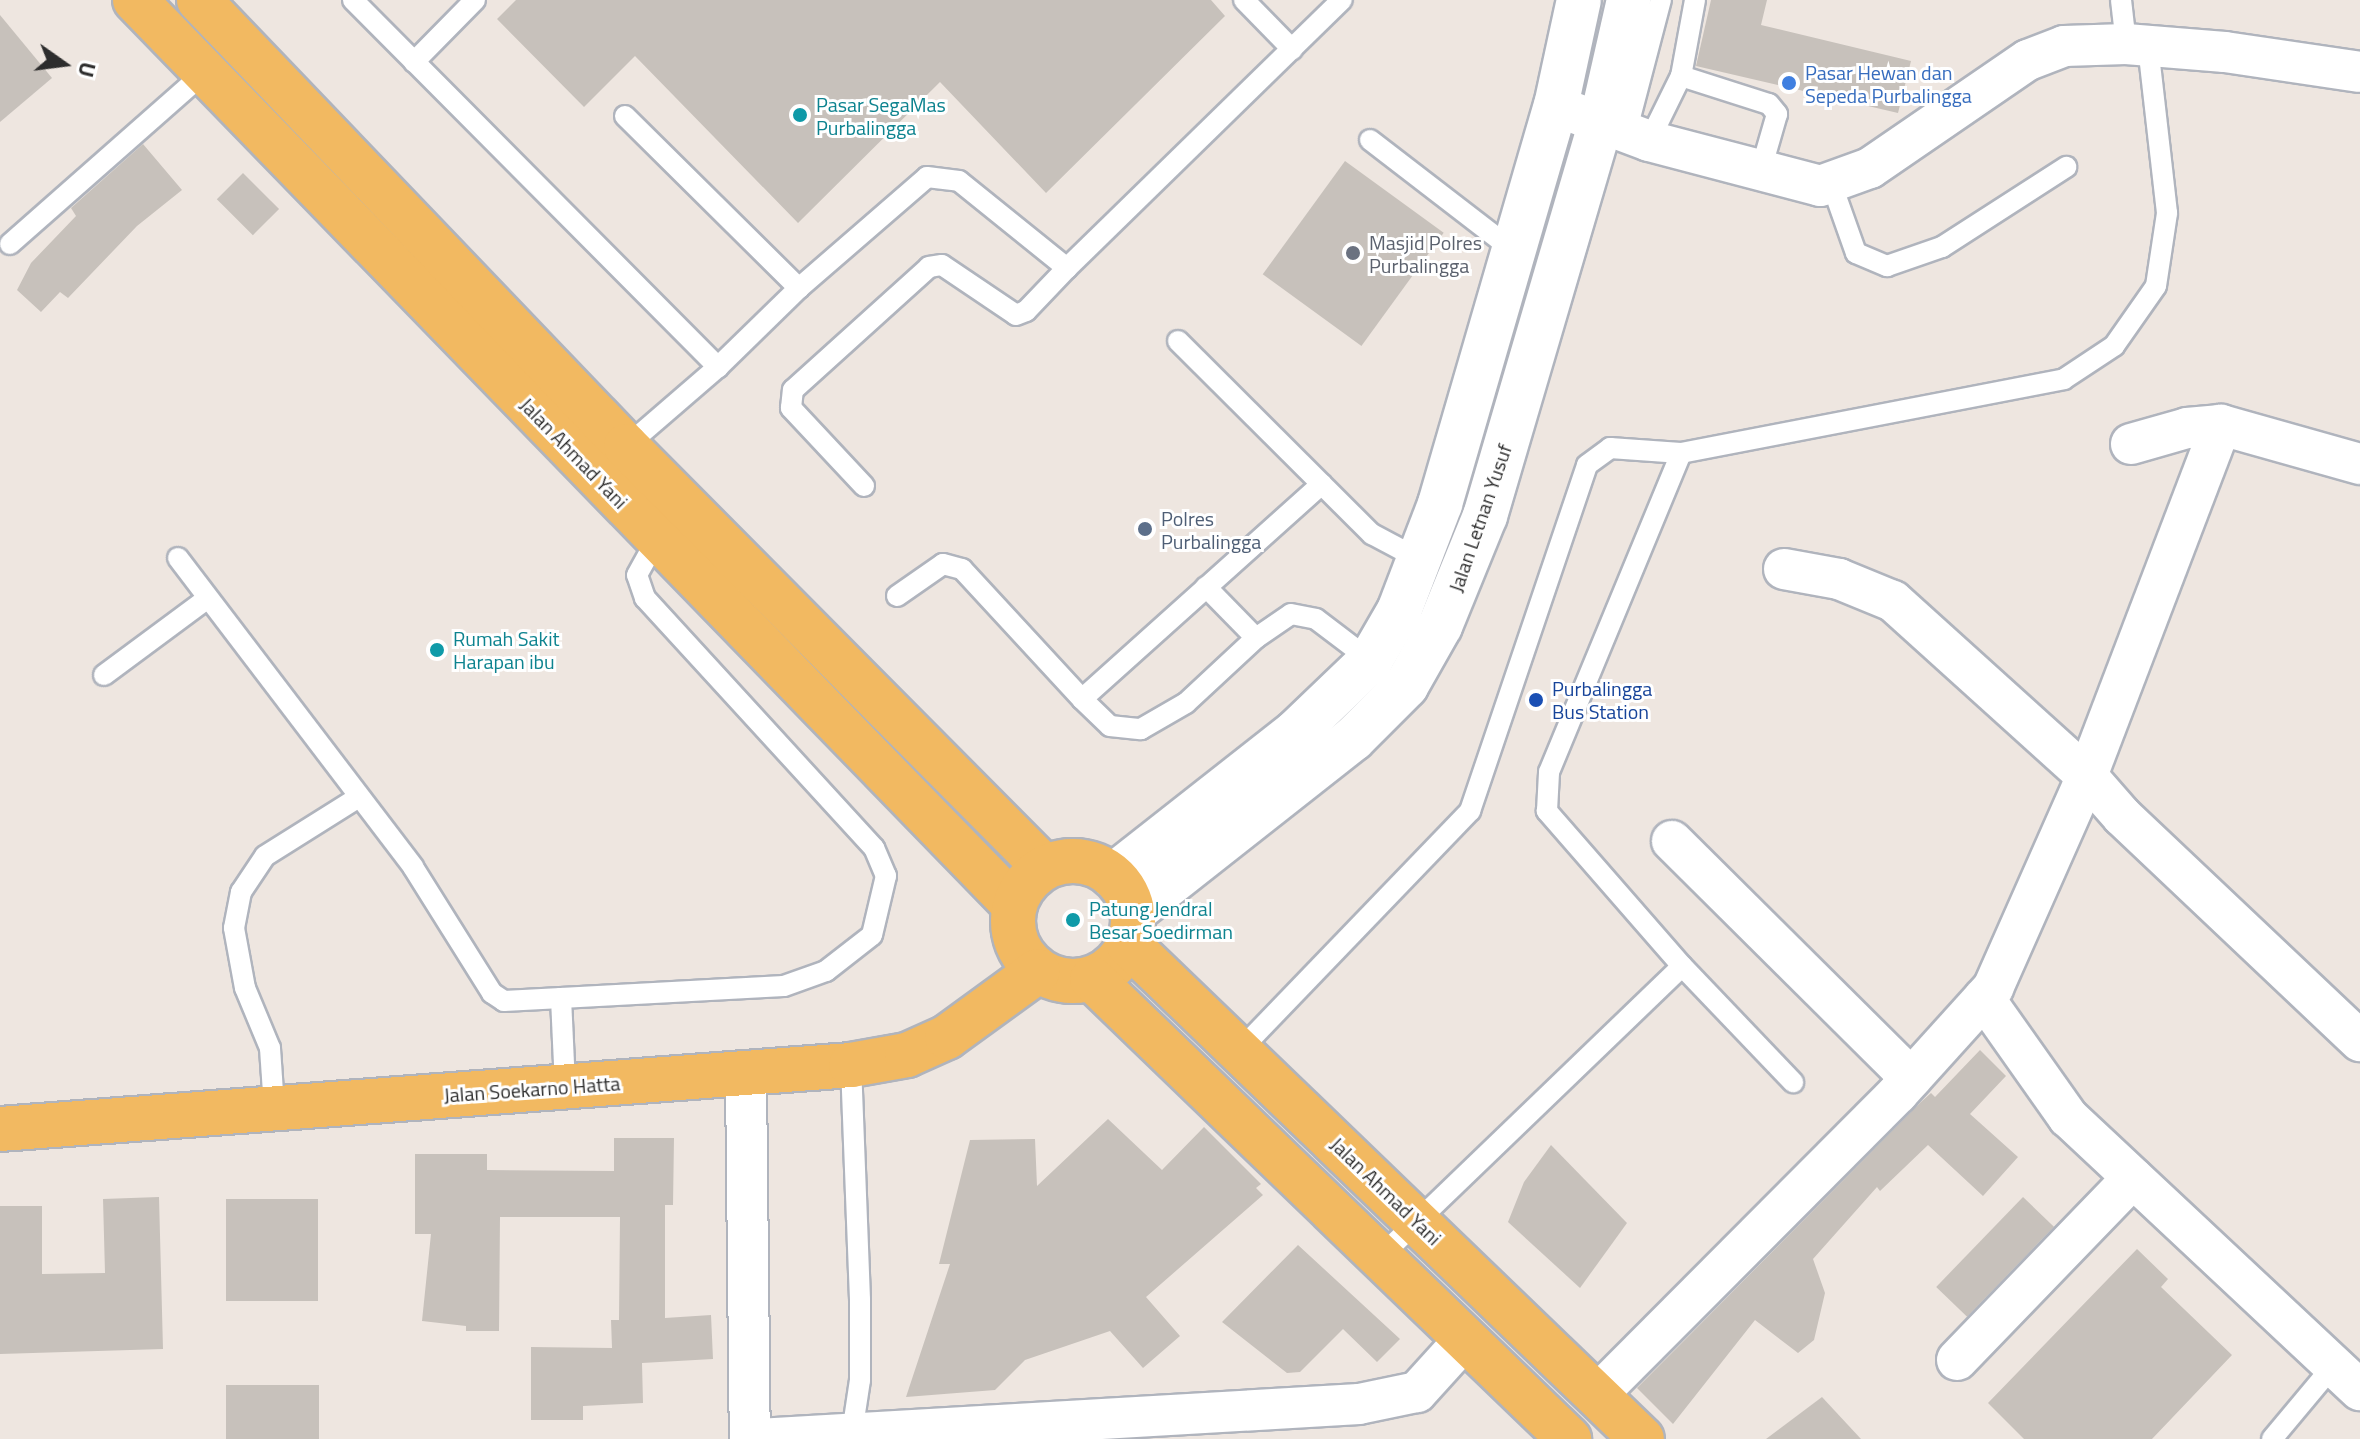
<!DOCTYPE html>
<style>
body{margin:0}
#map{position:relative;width:2360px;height:1439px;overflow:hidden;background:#eee6e0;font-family:"Titillium Web",sans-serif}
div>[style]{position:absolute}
.building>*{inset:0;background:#c7c1bb;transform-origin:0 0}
.roads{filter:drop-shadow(2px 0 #b0b4bd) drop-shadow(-2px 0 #b0b4bd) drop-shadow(0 2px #b0b4bd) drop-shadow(0 -2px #b0b4bd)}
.lane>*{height:20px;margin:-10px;padding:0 10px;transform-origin:10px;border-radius:10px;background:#fff}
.street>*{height:40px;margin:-20px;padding:0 20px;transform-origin:20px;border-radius:20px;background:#fff}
.secondary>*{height:44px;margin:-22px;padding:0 22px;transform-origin:22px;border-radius:22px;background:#fff}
.primary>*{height:44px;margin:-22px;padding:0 22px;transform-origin:22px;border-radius:22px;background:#f2b961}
.primary>.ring{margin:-22px;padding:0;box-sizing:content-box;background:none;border:44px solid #f2b961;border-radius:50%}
.dots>*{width:22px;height:22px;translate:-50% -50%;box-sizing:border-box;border:4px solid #fff;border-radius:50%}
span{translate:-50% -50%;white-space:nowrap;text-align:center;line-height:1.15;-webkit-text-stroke:6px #fff;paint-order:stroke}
.shop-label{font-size:20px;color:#366cbe}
.left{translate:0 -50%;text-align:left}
.culture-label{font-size:20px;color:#0d838f}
.worship-label{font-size:20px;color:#5b616d}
.street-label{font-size:20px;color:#2d2d2d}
.service-label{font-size:20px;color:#4e5e75}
.transit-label{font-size:20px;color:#164399}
.north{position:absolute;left:24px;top:24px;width:80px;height:80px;-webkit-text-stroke:6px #fff;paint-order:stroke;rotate:104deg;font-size:22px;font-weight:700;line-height:32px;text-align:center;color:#2d2d2d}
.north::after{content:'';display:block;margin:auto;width:28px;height:36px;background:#2d2d2d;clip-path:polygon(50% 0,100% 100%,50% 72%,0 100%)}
</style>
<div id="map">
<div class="building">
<div style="clip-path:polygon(516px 0,1211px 0,1225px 16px,1046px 193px,940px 82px,798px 223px,635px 56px,584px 107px,497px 19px)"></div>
<div style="clip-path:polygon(1711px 0,1767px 0,1761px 25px,1911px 61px,1898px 113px,1696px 66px)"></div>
<div style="clip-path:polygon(0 15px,52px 78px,0 122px)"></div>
<div style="clip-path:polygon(143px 144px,182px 190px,137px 226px,68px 298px,60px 292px,41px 312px,17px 290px,31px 263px,76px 216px,71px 208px)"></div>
<div style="left:1345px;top:161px;width:122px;height:140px;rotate:36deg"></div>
<div style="left:243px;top:173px;width:51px;height:37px;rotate:45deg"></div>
<div style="clip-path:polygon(1980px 1050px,2006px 1076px,1970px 1114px,2018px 1157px,1983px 1196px,1928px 1145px,1880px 1191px,1877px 1187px,1813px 1259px,1825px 1293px,1814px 1340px,1798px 1353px,1755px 1320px,1673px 1424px,1637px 1388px,1921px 1102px,1931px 1093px,1935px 1097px)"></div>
<div style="clip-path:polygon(1108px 1119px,1162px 1170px,1204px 1127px,1261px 1184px,1256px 1188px,1263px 1195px,1146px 1297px,1180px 1336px,1143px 1368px,1110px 1331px,1025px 1360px,995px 1390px,906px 1397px,950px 1264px,939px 1264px,970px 1140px,1035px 1139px,1037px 1186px)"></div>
<div style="clip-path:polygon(614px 1138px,674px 1138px,673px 1205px,665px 1205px,665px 1318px,711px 1315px,713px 1359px,642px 1363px,643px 1403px,583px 1406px,583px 1420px,531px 1420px,531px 1347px,612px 1348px,611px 1320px,619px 1320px,620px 1217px,500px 1217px,499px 1331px,466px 1331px,466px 1326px,422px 1321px,431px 1234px,415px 1234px,415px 1154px,487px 1154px,487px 1170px,614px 1171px)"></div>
<div style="clip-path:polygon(1551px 1145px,1627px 1223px,1580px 1288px,1508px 1222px,1524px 1182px)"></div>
<div style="clip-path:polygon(159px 1197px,163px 1349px,0 1354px,0 1206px,42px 1206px,42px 1274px,105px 1273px,103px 1199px)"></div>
<div style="left:2023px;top:1197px;width:43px;height:125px;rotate:44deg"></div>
<div style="left:226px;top:1199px;width:92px;height:102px"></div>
<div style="clip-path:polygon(1298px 1245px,1400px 1339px,1377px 1362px,1343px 1329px,1300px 1372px,1287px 1373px,1222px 1322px)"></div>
<div style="clip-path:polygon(2137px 1249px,2168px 1279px,2161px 1287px,2232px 1355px,2152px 1439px,2024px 1439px,1988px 1403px)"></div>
<div style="left:226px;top:1385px;width:93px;height:54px"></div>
<div style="clip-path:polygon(1822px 1397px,1861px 1439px,1766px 1439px)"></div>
</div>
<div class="roads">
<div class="lane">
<div style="left:353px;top:0;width:518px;rotate:45.16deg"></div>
<div style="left:718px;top:367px;width:125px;rotate:139.2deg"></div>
<div style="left:1244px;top:0;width:69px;rotate:45.6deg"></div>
<div style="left:1695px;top:0;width:77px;rotate:100.4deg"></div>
<div style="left:1681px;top:76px;width:92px;rotate:17.7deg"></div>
<div style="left:1769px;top:104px;width:13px;rotate:51deg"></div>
<div style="left:1777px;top:114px;width:61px;rotate:106.1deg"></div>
<div style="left:2121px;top:0;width:44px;rotate:83.5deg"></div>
<div style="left:414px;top:62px;width:87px;rotate:-45.5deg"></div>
<div style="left:625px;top:116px;width:245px;rotate:44.7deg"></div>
<div style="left:1626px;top:133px;width:138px;rotate:-75.3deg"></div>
<div style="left:1370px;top:140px;width:182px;rotate:37.6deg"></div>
<div style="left:1649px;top:141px;width:72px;rotate:-63.8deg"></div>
<div style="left:1820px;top:186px;width:13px;rotate:9deg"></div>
<div style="left:1833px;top:188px;width:69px;rotate:70.5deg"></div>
<div style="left:1856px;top:253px;width:34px;rotate:23deg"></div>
<div style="left:1887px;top:266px;width:58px;rotate:-19.1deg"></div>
<div style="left:1942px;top:247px;width:148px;rotate:-32.8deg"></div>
<div style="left:10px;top:244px;width:260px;rotate:-41.4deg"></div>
<div style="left:1178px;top:341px;width:274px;rotate:44.9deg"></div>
<div style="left:1372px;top:534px;width:53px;rotate:28deg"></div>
<div style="left:718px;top:367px;width:113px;rotate:-44.3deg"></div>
<div style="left:799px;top:288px;width:169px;rotate:-40.9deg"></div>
<div style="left:927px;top:177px;width:32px;rotate:7deg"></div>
<div style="left:959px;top:181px;width:139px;rotate:38.9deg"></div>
<div style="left:1067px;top:268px;width:384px;rotate:-44.3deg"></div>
<div style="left:864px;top:486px;width:107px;rotate:-133.1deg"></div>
<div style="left:791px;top:408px;width:18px;rotate:-84deg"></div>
<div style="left:793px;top:390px;width:183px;rotate:-42.1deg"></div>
<div style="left:929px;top:267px;width:13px;rotate:-9deg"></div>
<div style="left:942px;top:265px;width:89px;rotate:34deg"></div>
<div style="left:1016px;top:315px;width:11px;rotate:-22deg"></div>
<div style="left:1026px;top:311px;width:59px;rotate:-46.4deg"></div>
<div style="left:178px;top:558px;width:388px;rotate:52.7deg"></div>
<div style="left:413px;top:867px;width:149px;rotate:57.9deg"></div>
<div style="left:492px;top:993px;width:14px;rotate:34deg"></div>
<div style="left:504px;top:1001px;width:57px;rotate:-3deg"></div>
<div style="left:561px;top:998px;width:89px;rotate:87.4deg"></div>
<div style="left:1206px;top:587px;width:71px;rotate:45.6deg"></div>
<div style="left:897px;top:596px;width:56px;rotate:-34.8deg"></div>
<div style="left:943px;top:564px;width:20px;rotate:15deg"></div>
<div style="left:962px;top:569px;width:177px;rotate:47.3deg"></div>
<div style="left:1082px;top:699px;width:322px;rotate:-41.9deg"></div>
<div style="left:104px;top:675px;width:129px;rotate:-36.5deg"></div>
<div style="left:1082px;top:699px;width:39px;rotate:44deg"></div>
<div style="left:1110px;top:726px;width:31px;rotate:6deg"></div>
<div style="left:1141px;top:729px;width:52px;rotate:-30deg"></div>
<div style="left:1186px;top:703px;width:96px;rotate:-42.9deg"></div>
<div style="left:1256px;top:638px;width:42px;rotate:-34.4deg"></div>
<div style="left:1291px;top:614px;width:25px;rotate:11deg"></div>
<div style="left:1316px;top:619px;width:73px;rotate:37.2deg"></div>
<div style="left:1682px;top:966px;width:161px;rotate:46.3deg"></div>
<div style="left:561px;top:998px;width:223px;rotate:-3.1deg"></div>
<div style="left:784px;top:986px;width:45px;rotate:-19.7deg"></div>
<div style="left:826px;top:971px;width:58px;rotate:-38deg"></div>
<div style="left:872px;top:935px;width:61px;rotate:-76.7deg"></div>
<div style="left:886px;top:876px;width:30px;rotate:-113deg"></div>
<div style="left:874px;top:848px;width:339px;rotate:-132.5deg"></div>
<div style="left:645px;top:598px;width:24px;rotate:-109deg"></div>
<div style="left:637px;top:575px;width:41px;rotate:-60.9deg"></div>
<div style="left:1240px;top:1050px;width:332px;rotate:-46.1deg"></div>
<div style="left:1470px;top:811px;width:365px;rotate:-71.3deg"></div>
<div style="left:1587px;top:465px;width:29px;rotate:-36deg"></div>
<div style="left:1610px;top:448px;width:71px;rotate:4deg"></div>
<div style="left:1681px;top:453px;width:390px;rotate:-10.9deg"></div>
<div style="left:2064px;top:379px;width:60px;rotate:-33.4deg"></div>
<div style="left:2114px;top:346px;width:73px;rotate:-55deg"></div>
<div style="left:2156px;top:286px;width:74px;rotate:-81.4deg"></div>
<div style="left:2167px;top:213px;width:168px;rotate:-96.5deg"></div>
<div style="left:851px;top:1065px;width:235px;rotate:87.8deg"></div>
<div style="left:860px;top:1300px;width:80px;rotate:90deg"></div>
<div style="left:860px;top:1380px;width:54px;rotate:98.6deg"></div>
<div style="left:274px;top:1107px;width:59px;rotate:-93.9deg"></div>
<div style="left:270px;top:1048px;width:65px;rotate:-112.6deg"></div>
<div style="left:245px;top:988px;width:61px;rotate:-100.4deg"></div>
<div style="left:234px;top:928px;width:37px;rotate:-79deg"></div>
<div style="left:241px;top:892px;width:43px;rotate:-56.3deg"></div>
<div style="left:265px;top:856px;width:111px;rotate:-32.1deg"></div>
<div style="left:1380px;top:1257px;width:419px;rotate:-43.9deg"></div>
<div style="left:1682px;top:966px;width:206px;rotate:-131.1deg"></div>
<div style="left:1547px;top:811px;width:39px;rotate:-87deg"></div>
<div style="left:1549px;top:772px;width:345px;rotate:-67.5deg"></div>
<div style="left:2272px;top:1439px;width:95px;rotate:-50.1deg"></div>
</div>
<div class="street">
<div style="left:1556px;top:106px;width:99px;rotate:20.6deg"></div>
<div style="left:1649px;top:141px;width:177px;rotate:14.7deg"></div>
<div style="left:1820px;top:186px;width:53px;rotate:-19.8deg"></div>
<div style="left:1870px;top:168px;width:191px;rotate:-34.4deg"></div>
<div style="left:2028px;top:60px;width:39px;rotate:-21deg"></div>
<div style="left:2064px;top:46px;width:62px;rotate:-1.8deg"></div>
<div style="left:2126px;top:44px;width:99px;rotate:4.6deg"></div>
<div style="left:2225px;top:52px;width:136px;rotate:8.4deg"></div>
<div style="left:2131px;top:444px;width:58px;rotate:-15.9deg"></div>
<div style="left:2187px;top:428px;width:34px;rotate:-5deg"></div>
<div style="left:2221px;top:425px;width:144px;rotate:15.7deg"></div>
<div style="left:1784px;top:569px;width:56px;rotate:10.3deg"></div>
<div style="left:1839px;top:579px;width:58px;rotate:22.2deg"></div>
<div style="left:1893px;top:601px;width:261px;rotate:42.1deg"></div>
<div style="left:2087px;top:776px;width:376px;rotate:-69.1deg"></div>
<div style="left:1672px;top:841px;width:337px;rotate:44.8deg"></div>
<div style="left:1984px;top:998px;width:146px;rotate:54.8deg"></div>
<div style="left:2068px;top:1117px;width:400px;rotate:43.1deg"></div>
<div style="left:746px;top:1076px;width:363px;rotate:89.4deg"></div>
<div style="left:1957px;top:1360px;width:253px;rotate:-46deg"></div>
<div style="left:1597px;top:1395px;width:426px;rotate:-45.1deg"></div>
<div style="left:1898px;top:1093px;width:142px;rotate:-47.9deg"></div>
<div style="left:1993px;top:988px;width:232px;rotate:-66.1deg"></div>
<div style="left:2087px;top:776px;width:53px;rotate:48.8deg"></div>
<div style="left:2122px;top:816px;width:328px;rotate:43.4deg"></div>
<div style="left:758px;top:1439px;width:602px;rotate:-3.33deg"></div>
<div style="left:1359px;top:1404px;width:59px;rotate:-11.7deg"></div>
<div style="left:1417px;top:1392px;width:72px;rotate:-47.8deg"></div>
</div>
<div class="secondary">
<div style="left:1113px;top:876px;width:233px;rotate:-38.2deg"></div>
<div style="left:1296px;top:732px;width:103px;rotate:-43.8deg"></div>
<div style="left:1370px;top:661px;width:58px;rotate:-59.9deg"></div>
<div style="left:1399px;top:611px;width:115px;rotate:-69deg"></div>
<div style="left:1440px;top:504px;width:415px;rotate:-73.8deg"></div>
<div style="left:1556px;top:106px;width:108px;rotate:-77.8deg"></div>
<div style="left:1133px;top:912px;width:280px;rotate:-38.2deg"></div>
<div style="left:1353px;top:739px;width:75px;rotate:-45deg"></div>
<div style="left:1406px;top:686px;width:69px;rotate:-60.5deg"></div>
<div style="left:1440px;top:626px;width:119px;rotate:-67.8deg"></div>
<div style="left:1485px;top:516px;width:410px;rotate:-73.6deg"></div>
<div style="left:1601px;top:123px;width:126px;rotate:-77.2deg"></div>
</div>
<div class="primary">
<div style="left:135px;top:0;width:1262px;rotate:45.83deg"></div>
<div style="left:199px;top:0;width:617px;rotate:46.25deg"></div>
<div style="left:626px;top:446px;width:593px;rotate:45.2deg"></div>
<div class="ring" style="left:1013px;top:861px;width:76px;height:76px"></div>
<div style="left:1129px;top:945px;width:712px;rotate:43.92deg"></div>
<div style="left:1092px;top:979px;width:663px;rotate:43.96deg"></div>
<div style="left:0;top:1129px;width:853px;rotate:-4.3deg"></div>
<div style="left:851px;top:1065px;width:57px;rotate:-10.1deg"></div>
<div style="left:907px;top:1055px;width:44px;rotate:-24.2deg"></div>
<div style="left:947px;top:1037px;width:112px;rotate:-36deg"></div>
</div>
</div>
<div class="dots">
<div style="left:1789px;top:83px;background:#3f7fe0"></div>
<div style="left:800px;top:115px;background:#0f9aa8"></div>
<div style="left:1353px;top:253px;background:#6b7280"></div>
<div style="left:1145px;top:529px;background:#5c6f8a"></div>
<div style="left:437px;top:650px;background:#0f9aa8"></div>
<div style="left:1536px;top:700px;background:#1a4fb4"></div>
<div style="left:1073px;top:920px;background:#0f9aa8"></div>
</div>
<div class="shop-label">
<span class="left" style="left:1805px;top:84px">Pasar Hewan dan<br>Sepeda Purbalingga</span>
</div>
<div class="culture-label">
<span class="left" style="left:816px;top:116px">Pasar SegaMas<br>Purbalingga</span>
<span class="left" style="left:453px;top:650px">Rumah Sakit<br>Harapan ibu</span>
<span class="left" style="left:1089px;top:920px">Patung Jendral<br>Besar Soedirman</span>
</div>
<div class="worship-label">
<span class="left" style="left:1369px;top:254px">Masjid Polres<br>Purbalingga</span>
</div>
<div class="street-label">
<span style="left:574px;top:453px;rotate:46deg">Jalan Ahmad Yani</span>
<span style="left:1480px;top:518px;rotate:-71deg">Jalan Letnan Yusuf</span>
<span style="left:532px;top:1089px;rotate:-4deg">Jalan Soekarno Hatta</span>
<span style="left:1386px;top:1191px;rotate:44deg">Jalan Ahmad Yani</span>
</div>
<div class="service-label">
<span class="left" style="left:1161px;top:530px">Polres<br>Purbalingga</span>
</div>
<div class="transit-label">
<span class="left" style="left:1552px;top:700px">Purbalingga<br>Bus Station</span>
</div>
<div class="north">U</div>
</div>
